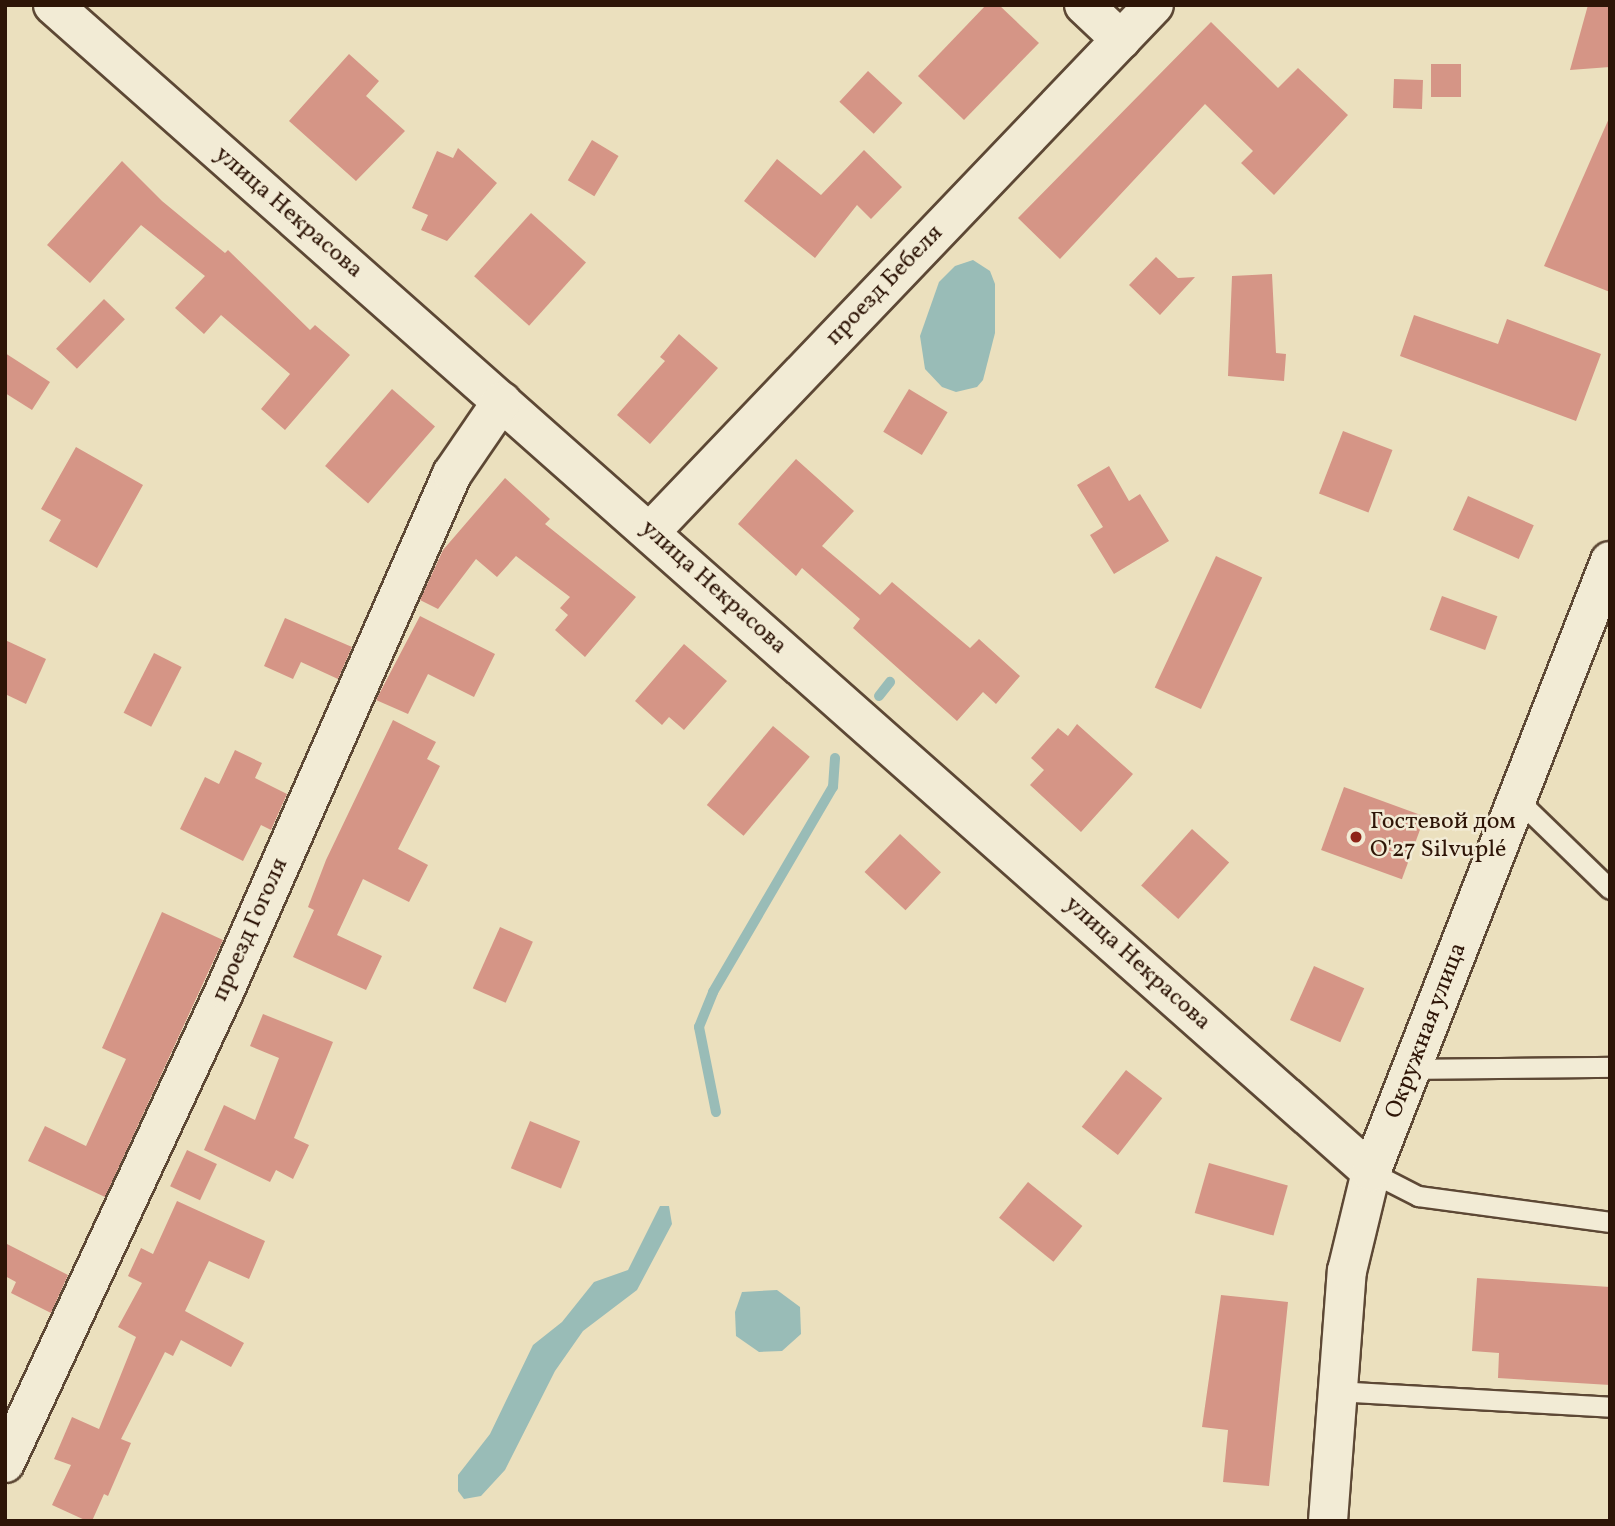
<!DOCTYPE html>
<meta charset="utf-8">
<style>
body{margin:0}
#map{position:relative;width:1615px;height:1526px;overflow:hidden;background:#ebe0be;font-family:Vollkorn,serif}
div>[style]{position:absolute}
.water>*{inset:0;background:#99bcb7}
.stream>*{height:10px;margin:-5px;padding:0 5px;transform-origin:5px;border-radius:5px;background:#99bcb7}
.building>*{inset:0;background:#d59586;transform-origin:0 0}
.roads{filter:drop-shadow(2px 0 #5d4835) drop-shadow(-2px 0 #5d4835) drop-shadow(0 2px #5d4835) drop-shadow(0 -2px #5d4835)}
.service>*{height:19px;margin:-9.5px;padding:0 9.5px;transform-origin:9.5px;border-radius:9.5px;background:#f2ebd5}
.minor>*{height:38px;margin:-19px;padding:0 19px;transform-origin:19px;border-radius:19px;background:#f2ebd5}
.secondary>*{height:38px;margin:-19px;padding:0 19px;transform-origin:19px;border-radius:19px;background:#f2ebd5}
.dots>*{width:19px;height:19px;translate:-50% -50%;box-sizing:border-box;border:4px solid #f2ebd5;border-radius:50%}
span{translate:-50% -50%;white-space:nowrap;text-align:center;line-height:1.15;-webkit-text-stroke:5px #f2ebd5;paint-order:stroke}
.street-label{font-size:24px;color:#2e1507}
.poi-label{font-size:24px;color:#2e1507}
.left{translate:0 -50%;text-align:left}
.frame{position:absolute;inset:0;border:7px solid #2e1507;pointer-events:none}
</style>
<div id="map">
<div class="water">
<div style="clip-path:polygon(973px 260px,990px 271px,995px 284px,995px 333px,983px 380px,977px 387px,956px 392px,942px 387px,925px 369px,920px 336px,939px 282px,955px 266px)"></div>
<div style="clip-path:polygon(660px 1206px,669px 1206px,672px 1224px,637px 1290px,583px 1331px,555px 1371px,505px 1470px,481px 1496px,464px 1499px,458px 1491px,458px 1475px,490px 1434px,533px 1345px,562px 1322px,594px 1282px,628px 1270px)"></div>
<div style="clip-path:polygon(777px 1290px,800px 1307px,801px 1334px,782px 1351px,759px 1352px,736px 1336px,735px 1312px,742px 1292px)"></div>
</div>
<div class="stream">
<div style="left:879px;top:696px;width:18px;rotate:-52deg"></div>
<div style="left:716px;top:1112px;width:87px;rotate:-101.3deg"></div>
<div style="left:699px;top:1027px;width:38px;rotate:-68deg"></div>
<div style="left:713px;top:992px;width:238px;rotate:-59.7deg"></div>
<div style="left:833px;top:787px;width:29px;rotate:-86deg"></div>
</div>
<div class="building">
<div style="clip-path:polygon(986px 5px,999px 5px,1039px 43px,964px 120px,918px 76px)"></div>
<div style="clip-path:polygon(1588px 5px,1610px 5px,1610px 67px,1570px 70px)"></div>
<div style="clip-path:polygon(1211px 22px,1278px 88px,1298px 68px,1348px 115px,1274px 195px,1241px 163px,1253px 151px,1205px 104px,1060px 259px,1018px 218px)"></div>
<div style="clip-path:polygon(349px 54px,379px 81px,366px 96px,405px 131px,356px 181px,289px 121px)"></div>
<div style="left:1431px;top:64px;width:30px;height:33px"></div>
<div style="left:868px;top:71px;width:47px;height:42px;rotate:43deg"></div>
<div style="left:1394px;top:79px;width:29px;height:29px;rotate:2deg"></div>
<div style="clip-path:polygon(1610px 116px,1610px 292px,1544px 266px)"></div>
<div style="left:592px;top:140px;width:31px;height:47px;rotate:31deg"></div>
<div style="clip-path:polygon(458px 148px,497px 183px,447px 241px,421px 230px,428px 215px,412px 208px,437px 151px,453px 158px)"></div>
<div style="clip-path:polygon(864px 150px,902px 187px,871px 219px,857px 205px,815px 258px,744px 201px,777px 159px,821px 195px)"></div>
<div style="clip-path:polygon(122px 161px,162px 201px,225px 253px,228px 250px,310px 330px,315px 325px,350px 355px,285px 430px,261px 409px,290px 374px,221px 315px,204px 334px,175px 308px,205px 276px,141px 225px,90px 283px,47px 245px)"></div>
<div style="left:531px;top:213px;width:74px;height:85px;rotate:42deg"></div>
<div style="clip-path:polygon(1156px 257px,1178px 278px,1195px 277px,1160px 315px,1129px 285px)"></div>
<div style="clip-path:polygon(1272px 274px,1276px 353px,1286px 354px,1284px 381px,1228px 376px,1232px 276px)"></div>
<div style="left:104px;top:299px;width:29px;height:69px;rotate:44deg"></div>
<div style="clip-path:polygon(1414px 315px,1498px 344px,1507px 319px,1601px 354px,1576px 421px,1400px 356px)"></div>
<div style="clip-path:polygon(679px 334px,718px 368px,650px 444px,617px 415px,665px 361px,660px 357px)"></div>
<div style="clip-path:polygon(5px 353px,50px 382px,32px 410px,5px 393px)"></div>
<div style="left:392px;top:389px;width:57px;height:102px;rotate:41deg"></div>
<div style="left:909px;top:389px;width:45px;height:50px;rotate:31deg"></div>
<div style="left:1343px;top:431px;width:53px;height:67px;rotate:21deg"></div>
<div style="clip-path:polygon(76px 447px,143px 485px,97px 568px,49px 541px,61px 520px,41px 509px)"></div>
<div style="clip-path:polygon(796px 459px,854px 511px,822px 546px,880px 595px,892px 582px,970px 648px,979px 639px,1020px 676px,996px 704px,983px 692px,957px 721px,853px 628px,860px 619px,802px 568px,796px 576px,738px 524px)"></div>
<div style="clip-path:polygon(1109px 466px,1129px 501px,1140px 494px,1169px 541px,1114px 574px,1090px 535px,1103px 527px,1077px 485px)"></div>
<div style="clip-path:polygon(505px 478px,550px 519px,545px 524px,636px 597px,585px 657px,555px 630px,568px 615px,560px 608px,570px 597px,516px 556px,497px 577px,476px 559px,438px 609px,420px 600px,443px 550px)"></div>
<div style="left:1468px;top:496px;width:72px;height:37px;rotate:24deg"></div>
<div style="left:1216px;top:556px;width:51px;height:145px;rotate:25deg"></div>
<div style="left:1442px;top:596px;width:59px;height:36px;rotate:20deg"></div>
<div style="clip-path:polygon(420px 616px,495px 654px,474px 697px,428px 674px,408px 714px,376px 700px)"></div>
<div style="clip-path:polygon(285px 618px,352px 647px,338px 679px,301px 662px,293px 679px,264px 666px)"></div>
<div style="clip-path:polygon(5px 640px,46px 659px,26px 704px,5px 694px)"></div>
<div style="clip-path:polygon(684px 644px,727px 681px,684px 730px,669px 717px,662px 725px,635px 701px)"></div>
<div style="left:154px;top:653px;width:31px;height:67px;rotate:27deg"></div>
<div style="clip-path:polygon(393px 720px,436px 742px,427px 759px,440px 766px,398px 849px,428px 865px,409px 902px,363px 879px,337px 935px,382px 956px,366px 990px,293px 957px,314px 910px,308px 907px,326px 860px)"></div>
<div style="clip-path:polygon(1077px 724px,1133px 774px,1081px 832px,1030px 785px,1044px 770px,1031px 758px,1058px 728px,1068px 736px)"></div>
<div style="left:773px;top:726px;width:48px;height:103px;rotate:40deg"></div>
<div style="clip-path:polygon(235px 750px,262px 763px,255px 778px,287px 794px,271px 830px,261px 825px,243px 861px,180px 829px,205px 777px,219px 784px)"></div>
<div style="left:1344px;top:787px;width:86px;height:67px;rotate:20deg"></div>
<div style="left:1192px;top:829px;width:50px;height:76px;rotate:42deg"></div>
<div style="left:900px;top:834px;width:56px;height:52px;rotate:43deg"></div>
<div style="clip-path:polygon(162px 912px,223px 940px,105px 1197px,28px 1161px,45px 1126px,86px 1146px,126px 1059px,102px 1048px)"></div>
<div style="left:500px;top:927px;width:36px;height:67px;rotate:24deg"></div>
<div style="left:1314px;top:966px;width:55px;height:59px;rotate:24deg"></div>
<div style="clip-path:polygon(263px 1014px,333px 1042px,294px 1138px,309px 1145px,293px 1179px,276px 1170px,270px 1182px,204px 1150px,224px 1105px,255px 1120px,279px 1058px,250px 1046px)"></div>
<div style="left:1126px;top:1070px;width:46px;height:72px;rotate:38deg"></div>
<div style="left:530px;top:1121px;width:54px;height:51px;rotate:22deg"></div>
<div style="left:187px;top:1150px;width:33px;height:40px;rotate:25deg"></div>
<div style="left:1209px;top:1163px;width:82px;height:52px;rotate:16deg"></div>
<div style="left:1028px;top:1182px;width:70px;height:46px;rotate:39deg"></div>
<div style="clip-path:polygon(177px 1201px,265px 1241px,249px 1279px,209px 1261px,185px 1311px,244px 1343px,231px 1367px,181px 1340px,173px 1356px,165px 1352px,121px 1439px,131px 1443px,108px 1496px,104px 1494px,92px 1521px,87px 1521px,52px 1505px,71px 1465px,54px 1459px,72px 1417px,99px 1429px,136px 1337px,118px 1327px,142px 1283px,128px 1276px,141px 1248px,153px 1254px)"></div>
<div style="clip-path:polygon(5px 1243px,68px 1275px,51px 1313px,11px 1293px,16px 1282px,5px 1276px)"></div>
<div style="clip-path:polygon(1477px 1278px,1610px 1287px,1610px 1385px,1498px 1378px,1499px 1353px,1472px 1351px)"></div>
<div style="clip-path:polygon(1221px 1295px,1288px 1302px,1269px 1486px,1223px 1482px,1228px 1430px,1202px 1427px)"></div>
</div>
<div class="roads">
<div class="service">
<div style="left:1517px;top:799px;width:129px;rotate:44.1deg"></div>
<div style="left:1412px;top:1069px;width:198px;rotate:-0.6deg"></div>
<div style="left:1371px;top:1172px;width:53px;rotate:27.1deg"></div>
<div style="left:1418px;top:1196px;width:194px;rotate:7.7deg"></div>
<div style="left:1336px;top:1391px;width:274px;rotate:3.3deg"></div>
</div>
<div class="minor">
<div style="left:53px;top:5px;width:1760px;rotate:41.52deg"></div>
<div style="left:1084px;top:5px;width:51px;rotate:43.4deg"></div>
<div style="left:650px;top:532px;width:729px;rotate:-46.28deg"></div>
<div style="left:5px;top:1463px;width:522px;rotate:-65.06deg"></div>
<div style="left:225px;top:990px;width:564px;rotate:-66.25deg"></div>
<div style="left:452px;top:474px;width:88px;rotate:-55.6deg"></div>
</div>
<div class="secondary">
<div style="left:1328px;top:1521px;width:251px;rotate:-85.7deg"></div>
<div style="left:1347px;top:1271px;width:102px;rotate:-76.4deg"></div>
<div style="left:1371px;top:1172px;width:656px;rotate:-68.64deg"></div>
</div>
</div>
<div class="dots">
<div style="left:1356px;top:837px;background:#8f2418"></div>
</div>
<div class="street-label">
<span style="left:288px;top:213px;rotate:41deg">улица Некрасова</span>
<span style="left:885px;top:286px;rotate:-46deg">проезд Бебеля</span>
<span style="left:713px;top:588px;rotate:42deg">улица Некрасова</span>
<span style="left:251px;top:930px;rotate:-66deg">проезд Гоголя</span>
<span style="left:1137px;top:964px;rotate:42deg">улица Некрасова</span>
<span style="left:1427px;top:1031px;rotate:-69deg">Окружная улица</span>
</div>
<div class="poi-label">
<span class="left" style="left:1370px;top:837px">Гостевой дом<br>O'27 Silvuplé</span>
</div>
<div class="frame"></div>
</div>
